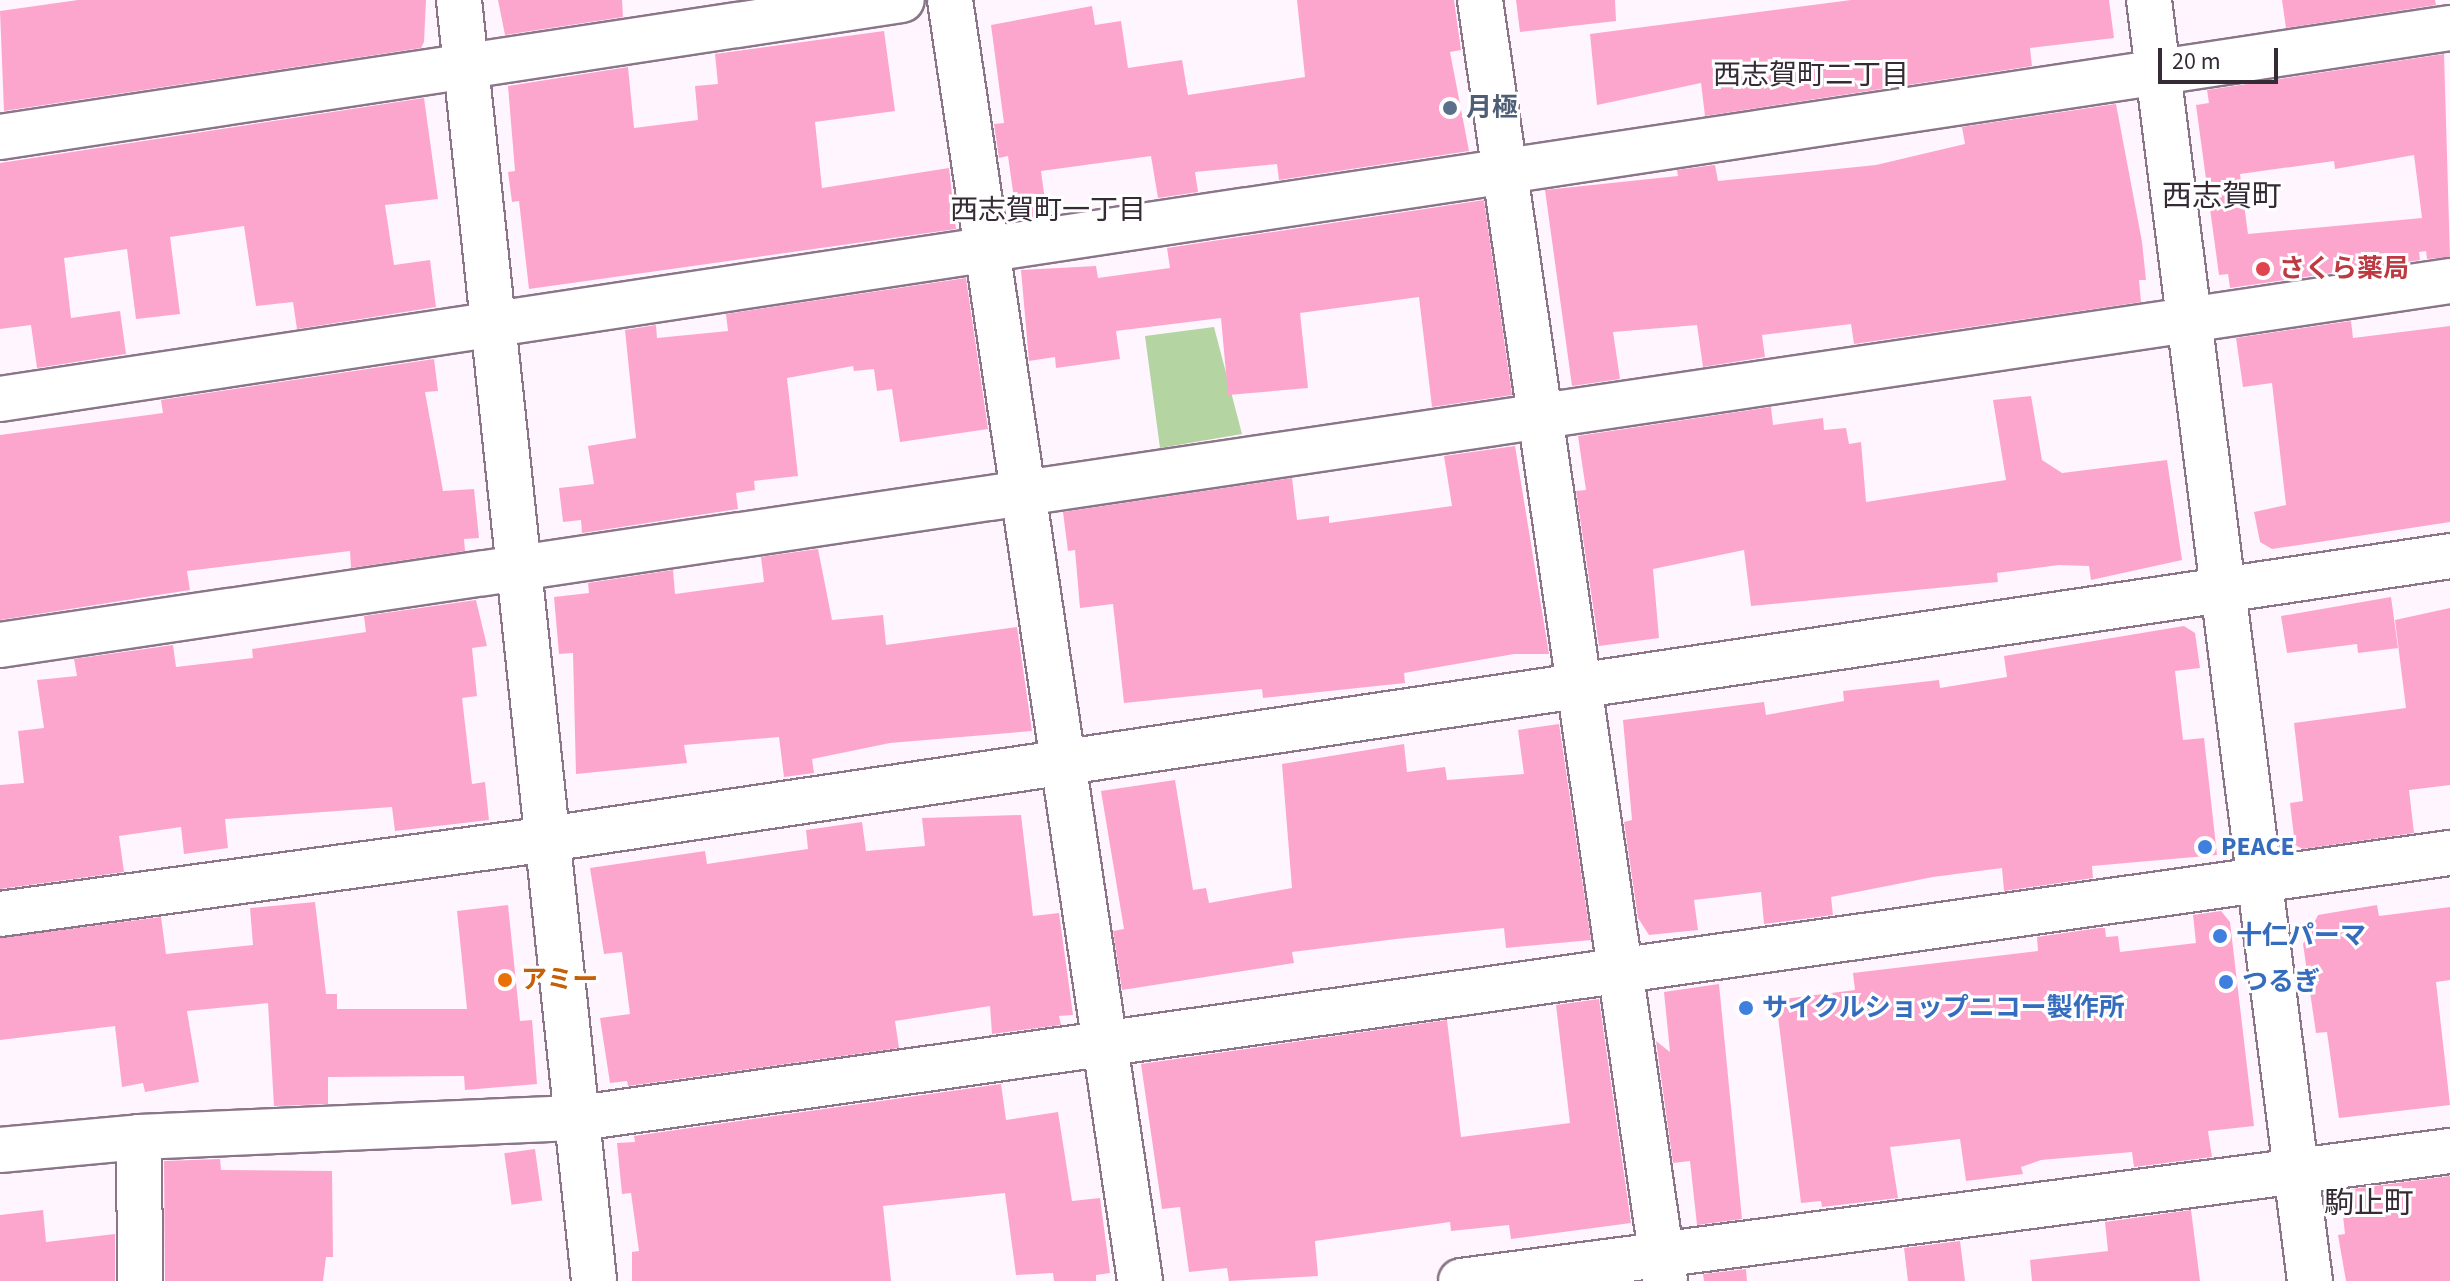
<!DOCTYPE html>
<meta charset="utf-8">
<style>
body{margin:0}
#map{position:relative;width:2450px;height:1281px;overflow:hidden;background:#fef5fe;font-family:"Source Sans 3","Noto Sans JP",sans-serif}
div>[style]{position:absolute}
.green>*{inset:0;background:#b4d5a2}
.building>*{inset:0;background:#fda6cd;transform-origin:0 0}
.roads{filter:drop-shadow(2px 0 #8a7589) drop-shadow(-2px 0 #8a7589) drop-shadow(0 2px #8a7589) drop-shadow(0 -2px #8a7589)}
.minor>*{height:44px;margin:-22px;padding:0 22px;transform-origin:22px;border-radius:22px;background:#fff}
.dots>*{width:22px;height:22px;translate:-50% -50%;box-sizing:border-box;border:4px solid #fff;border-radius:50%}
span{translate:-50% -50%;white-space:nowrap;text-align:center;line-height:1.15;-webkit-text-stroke:6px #fff;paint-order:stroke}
.service-label{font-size:26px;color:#4e5e75;font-weight:700}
.left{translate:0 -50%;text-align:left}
.health-label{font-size:26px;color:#be3a42;font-weight:700}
.shop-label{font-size:26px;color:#366cbe;font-weight:700}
.food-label{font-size:26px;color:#c56008;font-weight:700}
.neighbourhood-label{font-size:28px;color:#342b34}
.quarter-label{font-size:30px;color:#342b34}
.scale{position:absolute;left:2158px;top:48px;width:120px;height:36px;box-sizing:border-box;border:4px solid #342b34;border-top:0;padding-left:10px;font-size:24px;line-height:28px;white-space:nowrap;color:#342b34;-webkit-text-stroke:6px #fff;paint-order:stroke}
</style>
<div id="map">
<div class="green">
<div style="clip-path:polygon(1214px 327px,1242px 434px,1160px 448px,1145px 336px)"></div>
</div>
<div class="building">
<div style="clip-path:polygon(78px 0,426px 0,424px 42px,421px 48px,4px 111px,0 11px)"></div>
<div style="clip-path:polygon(498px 0,622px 0,623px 17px,505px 35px)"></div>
<div style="clip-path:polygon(1297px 0,1454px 0,1461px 50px,1450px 52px,1469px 151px,1279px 180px,1277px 164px,1195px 172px,1198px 192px,1158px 198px,1151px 156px,1041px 171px,1047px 215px,1017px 220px,1008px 156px,999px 158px,994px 124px,1004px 123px,991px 25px,1092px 6px,1095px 25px,1121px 21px,1128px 68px,1182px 60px,1188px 95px,1305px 77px)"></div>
<div style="clip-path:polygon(1516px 0,1615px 0,1616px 21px,1520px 32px)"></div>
<div style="clip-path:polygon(1851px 0,2109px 0,2114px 38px,2030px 48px,2032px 66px,1705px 116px,1701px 83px,1597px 105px,1590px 34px)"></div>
<div style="clip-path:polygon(2282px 0,2435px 0,2436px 5px,2286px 28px)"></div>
<div style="clip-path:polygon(884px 31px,895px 111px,815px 122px,822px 188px,949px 168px,956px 229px,529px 289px,519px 201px,512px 202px,508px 172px,515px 171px,508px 86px,628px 67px,634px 128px,698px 120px,695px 86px,718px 84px,715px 54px)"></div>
<div style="clip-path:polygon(evenodd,2444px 54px,2450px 257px,2427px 259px,2426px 251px,2419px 252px,2420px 260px,2230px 288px,2228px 274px,2219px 275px,2196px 105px,2209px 103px,2207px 90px,2444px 54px,2414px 155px,2422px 218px,2248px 234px,2240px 174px,2334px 161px,2335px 169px,2414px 155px)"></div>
<div style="clip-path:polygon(424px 98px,438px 199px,385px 205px,394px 265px,430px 260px,436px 307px,297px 329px,293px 302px,256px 306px,244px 226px,170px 237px,180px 314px,136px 319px,127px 249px,64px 258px,71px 318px,120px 311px,126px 354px,37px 368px,31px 325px,0 329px,0 163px)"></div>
<div style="clip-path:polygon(2116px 104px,2142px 242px,2146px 280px,2139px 280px,2141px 302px,1854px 344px,1851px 324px,1762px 335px,1765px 357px,1703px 367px,1697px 325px,1613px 332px,1620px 379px,1572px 386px,1545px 190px,1678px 176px,1677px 170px,1715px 165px,1718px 181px,1876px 165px,1965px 144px,1962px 127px)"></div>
<div style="clip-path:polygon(1484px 200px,1512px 395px,1432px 407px,1419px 297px,1300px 313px,1308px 388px,1228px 395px,1221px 318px,1116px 331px,1120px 359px,1056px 368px,1055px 357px,1029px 361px,1021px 270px,1096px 266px,1098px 278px,1170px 268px,1167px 248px)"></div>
<div style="clip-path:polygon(966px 278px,988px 429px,900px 442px,892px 389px,877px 391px,874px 369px,854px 371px,853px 366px,787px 378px,798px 476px,754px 481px,755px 490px,736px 493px,738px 509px,582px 533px,581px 520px,563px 522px,559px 488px,594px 484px,588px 446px,636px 438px,625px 330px,656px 325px,657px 338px,728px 331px,726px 314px)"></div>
<div style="clip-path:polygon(2351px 321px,2353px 338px,2450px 326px,2450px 522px,2272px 549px,2260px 542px,2254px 512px,2286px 505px,2272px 383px,2243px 387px,2236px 338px)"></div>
<div style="clip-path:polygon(434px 359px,438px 391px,425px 392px,443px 491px,474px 489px,479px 538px,464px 539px,465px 551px,351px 568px,350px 551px,187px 571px,190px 590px,0 620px,0 435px,163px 413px,161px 400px)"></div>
<div style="clip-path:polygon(2031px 396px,2042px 460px,2062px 473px,2167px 460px,2182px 560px,2091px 580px,2089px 566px,2059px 565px,1997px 573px,1998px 582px,1751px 606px,1744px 550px,1653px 569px,1659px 638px,1599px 646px,1576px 491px,1586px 490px,1578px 436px,1771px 407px,1773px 425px,1823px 418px,1824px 430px,1846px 428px,1849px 444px,1861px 442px,1866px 502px,2006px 480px,1993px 400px)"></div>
<div style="clip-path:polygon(1515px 446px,1549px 654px,1514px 654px,1404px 673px,1405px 683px,1263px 698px,1262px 689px,1124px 703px,1113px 604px,1080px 608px,1075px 550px,1068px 551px,1063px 512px,1292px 478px,1297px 520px,1329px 516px,1329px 523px,1452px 506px,1444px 456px)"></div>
<div style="clip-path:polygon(818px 549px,832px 620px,883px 615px,886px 645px,1017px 627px,1032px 731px,890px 743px,812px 759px,814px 773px,784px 777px,779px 737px,684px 745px,687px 763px,576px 774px,573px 653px,559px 654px,554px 597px,589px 593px,588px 583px,673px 570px,675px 594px,764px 582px,761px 557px)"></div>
<div style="clip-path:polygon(2391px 597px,2398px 648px,2358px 653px,2357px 644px,2287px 653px,2281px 616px)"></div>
<div style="clip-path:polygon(476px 600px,487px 646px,472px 648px,477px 696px,462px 698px,472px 784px,485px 782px,489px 820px,395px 831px,392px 807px,225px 819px,228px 848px,184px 854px,181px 827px,119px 836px,124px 872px,0 889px,0 785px,24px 783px,18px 731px,44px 728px,37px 680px,77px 676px,74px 659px,173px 645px,176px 667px,253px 658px,252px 649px,366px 632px,364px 616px)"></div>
<div style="clip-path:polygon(2450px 608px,2450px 785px,2409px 790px,2414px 833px,2303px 849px,2295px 845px,2290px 803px,2303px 801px,2294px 723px,2406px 708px,2395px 620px)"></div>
<div style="clip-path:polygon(2184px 626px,2195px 633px,2200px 668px,2175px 671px,2183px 740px,2204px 738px,2217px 855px,2092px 866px,2093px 878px,2004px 891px,2002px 868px,1933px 877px,1831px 897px,1833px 915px,1764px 924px,1761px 892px,1694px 900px,1698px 930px,1649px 935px,1638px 918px,1624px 822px,1632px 820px,1623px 720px,1764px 702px,1766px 715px,1844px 701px,1843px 691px,1939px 680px,1940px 688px,2007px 677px,2004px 656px)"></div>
<div style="clip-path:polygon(1559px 724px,1591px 940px,1506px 948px,1504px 928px,1396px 939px,1292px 952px,1294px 963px,1122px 990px,1113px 931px,1124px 929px,1101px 791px,1175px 780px,1193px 890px,1206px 888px,1209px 903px,1292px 888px,1282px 764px,1404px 744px,1407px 772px,1445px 767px,1447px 780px,1524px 774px,1518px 730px)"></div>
<div style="clip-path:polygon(1021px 815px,1033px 916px,1059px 913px,1073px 1015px,1059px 1016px,1061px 1025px,992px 1034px,990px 1006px,895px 1021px,899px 1048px,628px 1086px,627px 1081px,610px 1083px,600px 1018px,630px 1014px,622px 952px,604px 954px,590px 868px,705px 851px,707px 864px,808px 849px,806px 830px,862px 822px,866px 851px,925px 846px,922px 818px)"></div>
<div style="clip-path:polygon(315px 902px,326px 994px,337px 994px,337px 1009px,467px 1009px,457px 911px,508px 905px,520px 1021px,532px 1020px,537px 1084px,465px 1090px,464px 1076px,328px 1077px,328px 1104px,274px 1106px,268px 1003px,187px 1011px,199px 1082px,145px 1092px,143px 1083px,122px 1087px,115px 1026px,0 1040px,0 938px,161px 917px,166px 954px,253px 945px,250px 908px)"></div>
<div style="clip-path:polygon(2377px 905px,2379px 916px,2450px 907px,2450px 980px,2436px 982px,2450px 1105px,2339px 1118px,2327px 1032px,2316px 1033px,2303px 944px,2318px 915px)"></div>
<div style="clip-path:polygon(2221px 911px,2230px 922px,2254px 1126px,2208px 1131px,2212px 1157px,2134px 1167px,2132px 1152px,2041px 1160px,2021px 1167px,2023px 1174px,1966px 1181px,1960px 1139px,1890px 1147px,1898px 1198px,1822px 1207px,1821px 1201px,1801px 1203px,1776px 1000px,1855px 990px,1853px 973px,2038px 951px,2037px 937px,2099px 928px,2105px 928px,2106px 937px,2118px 936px,2120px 952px,2196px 943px,2193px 915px)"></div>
<div style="clip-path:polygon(1719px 984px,1742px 1219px,1697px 1225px,1690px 1161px,1673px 1163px,1656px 1041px,1670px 1052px,1664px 992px)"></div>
<div style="clip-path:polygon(1599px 999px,1631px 1223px,1511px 1239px,1509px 1225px,1451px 1231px,1450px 1222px,1315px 1241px,1318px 1276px,1229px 1281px,1227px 1268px,1189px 1272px,1180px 1207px,1162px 1209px,1141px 1064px,1447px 1020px,1461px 1137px,1570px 1123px,1556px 1005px)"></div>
<div style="clip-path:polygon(1001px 1084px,1006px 1120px,1058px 1112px,1072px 1201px,1100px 1198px,1110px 1273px,1096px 1275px,1096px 1281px,1054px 1281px,1053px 1273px,1016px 1275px,1005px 1193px,883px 1206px,891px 1281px,632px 1281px,632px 1252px,639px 1251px,631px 1193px,622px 1194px,617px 1143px,635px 1142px,634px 1136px)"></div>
<div style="left:535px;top:1149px;width:52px;height:31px;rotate:82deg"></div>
<div style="clip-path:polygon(220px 1159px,221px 1170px,332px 1171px,333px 1257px,326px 1257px,323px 1281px,165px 1281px,164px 1161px)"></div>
<div style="clip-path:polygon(2450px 1176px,2450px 1281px,2346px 1281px,2338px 1235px,2345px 1234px,2341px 1198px,2352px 1189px)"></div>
<div style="clip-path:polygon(43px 1210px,46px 1242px,115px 1234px,115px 1281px,0 1281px,0 1215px)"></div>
<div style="clip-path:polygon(2191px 1210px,2200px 1281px,2032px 1281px,2030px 1260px,2108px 1251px,2105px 1222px)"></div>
<div style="clip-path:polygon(1960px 1241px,1965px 1281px,1908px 1281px,1904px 1248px)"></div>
<div style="clip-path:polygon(1746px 1269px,1747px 1281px,1704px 1281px,1703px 1274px)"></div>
</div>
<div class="roads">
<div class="minor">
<div style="left:459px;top:0;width:1288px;rotate:83.98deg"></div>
<div style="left:950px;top:0;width:1295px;rotate:81.56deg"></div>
<div style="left:1480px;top:0;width:1294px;rotate:81.78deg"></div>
<div style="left:2149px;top:0;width:1291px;rotate:82.84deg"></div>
<div style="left:0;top:137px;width:912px;rotate:-8.64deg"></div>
<div style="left:0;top:399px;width:2478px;rotate:-8.61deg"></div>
<div style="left:0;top:645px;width:2477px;rotate:-8.45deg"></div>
<div style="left:0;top:914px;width:553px;rotate:-7.79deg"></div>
<div style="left:548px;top:839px;width:1923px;rotate:-8.46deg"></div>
<div style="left:139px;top:1137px;width:144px;rotate:89.6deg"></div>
<div style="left:0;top:1150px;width:140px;rotate:-5.3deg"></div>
<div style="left:139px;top:1137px;width:441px;rotate:-2.5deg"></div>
<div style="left:580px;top:1118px;width:1889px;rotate:-8.07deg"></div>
<div style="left:1461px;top:1281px;width:998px;rotate:-7.49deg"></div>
</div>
</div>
<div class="dots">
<div style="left:1450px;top:108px;background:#5c6f8a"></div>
<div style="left:2263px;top:269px;background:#e0444e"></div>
<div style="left:2205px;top:847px;background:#3f7fe0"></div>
<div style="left:2220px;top:936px;background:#3f7fe0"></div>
<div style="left:505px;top:980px;background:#e8710a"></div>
<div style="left:2226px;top:982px;background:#3f7fe0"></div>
<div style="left:1746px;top:1008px;background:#3f7fe0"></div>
</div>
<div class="service-label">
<span class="left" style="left:1466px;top:108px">月極</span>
</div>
<div class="health-label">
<span class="left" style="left:2279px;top:269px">さくら薬局</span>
</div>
<div class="shop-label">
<span class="left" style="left:2221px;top:847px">PEACE</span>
<span class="left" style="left:2236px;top:936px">十仁パーマ</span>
<span class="left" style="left:2242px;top:982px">つるぎ</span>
<span class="left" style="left:1762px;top:1008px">サイクルショップニコー製作所</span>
</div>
<div class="food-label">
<span class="left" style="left:521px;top:980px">アミー</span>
</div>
<div class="neighbourhood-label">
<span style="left:1811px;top:75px">西志賀町二丁目</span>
<span style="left:1048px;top:210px">西志賀町一丁目</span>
</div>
<div class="quarter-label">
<span style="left:2222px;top:197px">西志賀町</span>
<span style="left:2369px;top:1204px">駒止町</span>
</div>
<div class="scale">20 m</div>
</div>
